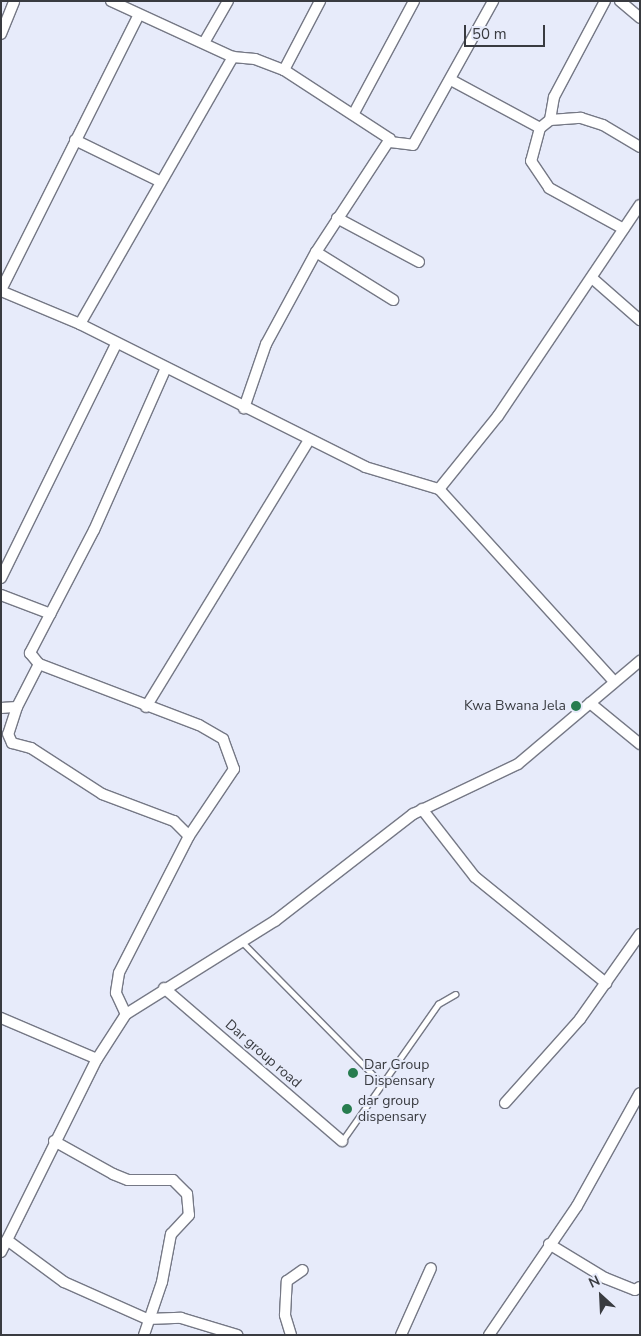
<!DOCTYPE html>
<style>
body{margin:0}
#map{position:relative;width:641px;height:1336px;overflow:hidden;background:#e7ebfa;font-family:"Nunito Sans",sans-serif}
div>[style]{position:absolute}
.roads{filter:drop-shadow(1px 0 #757885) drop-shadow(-1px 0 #757885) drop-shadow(0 1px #757885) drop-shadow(0 -1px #757885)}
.service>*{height:5px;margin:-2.5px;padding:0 2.5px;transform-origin:2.5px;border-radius:2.5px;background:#fff}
.minor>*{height:10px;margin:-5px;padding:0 5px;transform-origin:5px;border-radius:5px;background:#fff}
.dots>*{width:14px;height:14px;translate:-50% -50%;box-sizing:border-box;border:2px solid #e7ebfa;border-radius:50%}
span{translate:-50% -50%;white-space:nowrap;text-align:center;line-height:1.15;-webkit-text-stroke:4px #e7ebfa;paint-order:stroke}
.poi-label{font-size:14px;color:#393b40}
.right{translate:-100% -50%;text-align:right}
.left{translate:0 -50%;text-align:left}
.street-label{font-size:14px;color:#393b40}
.frame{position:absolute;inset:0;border:2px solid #393b40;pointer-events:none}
.north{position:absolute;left:576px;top:1271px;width:50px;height:50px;-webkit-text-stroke:4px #e7ebfa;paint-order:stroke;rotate:335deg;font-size:14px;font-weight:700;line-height:20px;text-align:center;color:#393b40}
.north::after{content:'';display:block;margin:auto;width:18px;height:22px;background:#393b40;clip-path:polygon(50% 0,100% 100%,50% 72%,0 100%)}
.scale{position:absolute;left:464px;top:25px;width:81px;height:22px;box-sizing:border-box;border:2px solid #393b40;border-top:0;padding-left:6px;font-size:15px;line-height:18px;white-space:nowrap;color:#393b40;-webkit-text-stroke:4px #e7ebfa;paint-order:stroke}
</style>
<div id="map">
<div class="roads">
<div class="service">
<div style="left:242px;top:942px;width:199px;rotate:45.4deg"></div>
<div style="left:382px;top:1084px;width:70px;rotate:125.1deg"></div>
<div style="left:382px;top:1084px;width:98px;rotate:-55deg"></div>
<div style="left:438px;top:1004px;width:20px;rotate:-30deg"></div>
</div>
<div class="minor">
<div style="left:111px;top:1px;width:134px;rotate:24.7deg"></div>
<div style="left:233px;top:57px;width:22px;rotate:5deg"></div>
<div style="left:255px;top:59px;width:31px;rotate:21deg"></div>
<div style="left:284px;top:70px;width:126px;rotate:33.1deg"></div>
<div style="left:390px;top:139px;width:135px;rotate:123.2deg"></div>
<div style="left:316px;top:252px;width:105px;rotate:118.5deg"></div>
<div style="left:266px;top:344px;width:68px;rotate:109deg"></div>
<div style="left:605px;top:1px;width:109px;rotate:118deg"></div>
<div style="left:554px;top:97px;width:23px;rotate:100deg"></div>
<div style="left:550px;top:120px;width:13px;rotate:141deg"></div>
<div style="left:540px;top:128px;width:34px;rotate:105deg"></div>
<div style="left:531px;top:161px;width:32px;rotate:56deg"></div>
<div style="left:549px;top:188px;width:85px;rotate:28.7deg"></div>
<div style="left:620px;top:1px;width:26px;rotate:40deg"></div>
<div style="left:1px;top:34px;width:35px;rotate:-68deg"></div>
<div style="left:205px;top:41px;width:46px;rotate:-60.1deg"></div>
<div style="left:284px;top:70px;width:78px;rotate:-62.4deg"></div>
<div style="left:451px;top:80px;width:101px;rotate:28.3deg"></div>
<div style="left:354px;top:113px;width:127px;rotate:-61.8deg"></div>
<div style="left:550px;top:120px;width:31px;rotate:-4deg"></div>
<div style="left:581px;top:118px;width:23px;rotate:18deg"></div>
<div style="left:603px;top:125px;width:43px;rotate:30.7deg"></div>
<div style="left:75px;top:140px;width:93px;rotate:26deg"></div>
<div style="left:390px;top:142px;width:23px;rotate:7deg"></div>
<div style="left:413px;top:145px;width:165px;rotate:-60.9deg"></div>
<div style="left:337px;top:218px;width:93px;rotate:28.2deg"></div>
<div style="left:316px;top:252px;width:91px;rotate:31.9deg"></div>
<div style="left:592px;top:278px;width:64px;rotate:41.2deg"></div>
<div style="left:1px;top:290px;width:305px;rotate:-63.4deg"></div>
<div style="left:1px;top:291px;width:86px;rotate:22.7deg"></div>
<div style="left:80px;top:324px;width:319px;rotate:26.6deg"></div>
<div style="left:365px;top:467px;width:77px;rotate:16.6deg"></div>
<div style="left:439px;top:489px;width:260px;rotate:47.7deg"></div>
<div style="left:80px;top:324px;width:308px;rotate:-60.2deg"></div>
<div style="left:165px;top:370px;width:175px;rotate:113.9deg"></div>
<div style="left:94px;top:530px;width:139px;rotate:117.5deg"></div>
<div style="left:30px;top:653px;width:14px;rotate:51deg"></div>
<div style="left:39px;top:664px;width:171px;rotate:20.9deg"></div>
<div style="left:199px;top:725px;width:28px;rotate:30deg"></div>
<div style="left:223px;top:739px;width:32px;rotate:70deg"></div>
<div style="left:234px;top:769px;width:81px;rotate:123.9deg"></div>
<div style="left:439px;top:489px;width:94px;rotate:-51.1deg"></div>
<div style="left:498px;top:416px;width:254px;rotate:-56.1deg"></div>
<div style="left:1px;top:578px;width:261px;rotate:-63.8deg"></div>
<div style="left:1px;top:595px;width:53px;rotate:20.8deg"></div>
<div style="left:39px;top:664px;width:48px;rotate:117.1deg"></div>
<div style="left:17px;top:707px;width:28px;rotate:108deg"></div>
<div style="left:8px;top:734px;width:10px;rotate:66deg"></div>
<div style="left:12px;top:743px;width:20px;rotate:15deg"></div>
<div style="left:31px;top:748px;width:85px;rotate:32.9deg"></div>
<div style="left:102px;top:794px;width:77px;rotate:20.6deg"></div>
<div style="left:174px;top:821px;width:21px;rotate:45deg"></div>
<div style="left:189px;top:836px;width:154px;rotate:117.1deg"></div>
<div style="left:119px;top:973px;width:20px;rotate:99deg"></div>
<div style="left:116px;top:993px;width:23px;rotate:65deg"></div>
<div style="left:590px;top:703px;width:65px;rotate:39.4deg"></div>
<div style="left:146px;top:707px;width:313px;rotate:-58.6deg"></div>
<div style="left:1px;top:708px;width:16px;rotate:-4deg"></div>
<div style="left:422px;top:809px;width:86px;rotate:52.1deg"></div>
<div style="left:475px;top:877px;width:169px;rotate:39deg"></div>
<div style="left:164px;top:988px;width:235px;rotate:40.7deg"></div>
<div style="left:1px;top:1018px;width:104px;rotate:23.1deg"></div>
<div style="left:505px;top:1103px;width:113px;rotate:-48.2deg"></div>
<div style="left:580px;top:1019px;width:104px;rotate:-54.8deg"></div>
<div style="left:54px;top:1141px;width:68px;rotate:29.2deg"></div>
<div style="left:113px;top:1174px;width:16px;rotate:22deg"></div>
<div style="left:128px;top:1180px;width:45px"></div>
<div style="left:173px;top:1180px;width:20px;rotate:45deg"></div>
<div style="left:187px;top:1194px;width:21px;rotate:85deg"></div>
<div style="left:189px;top:1215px;width:26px;rotate:133deg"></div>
<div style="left:171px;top:1234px;width:49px;rotate:100.6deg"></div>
<div style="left:162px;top:1282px;width:56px;rotate:108.8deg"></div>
<div style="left:7px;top:1240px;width:71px;rotate:36.4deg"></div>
<div style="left:64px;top:1282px;width:91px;rotate:24deg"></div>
<div style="left:147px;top:1319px;width:34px;rotate:-2deg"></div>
<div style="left:181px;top:1318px;width:59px;rotate:16.9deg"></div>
<div style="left:549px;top:1244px;width:66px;rotate:31.3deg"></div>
<div style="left:605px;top:1278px;width:32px;rotate:22deg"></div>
<div style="left:635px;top:1290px;width:6px;rotate:-31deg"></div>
<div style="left:1px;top:1252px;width:216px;rotate:-63.6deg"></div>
<div style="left:97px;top:1059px;width:54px;rotate:-57.2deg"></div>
<div style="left:126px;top:1014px;width:176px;rotate:-32deg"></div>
<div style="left:275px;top:921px;width:175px;rotate:-37.8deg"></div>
<div style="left:413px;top:814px;width:116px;rotate:-25.5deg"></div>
<div style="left:518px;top:764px;width:160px;rotate:-40.2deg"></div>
<div style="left:291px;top:1335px;width:21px;rotate:-107deg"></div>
<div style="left:285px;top:1315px;width:34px;rotate:-87deg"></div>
<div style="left:287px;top:1281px;width:19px;rotate:-35deg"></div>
<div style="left:401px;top:1335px;width:73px;rotate:-65.9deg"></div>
<div style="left:489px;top:1335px;width:156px;rotate:-55.7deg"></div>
<div style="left:577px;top:1206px;width:129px;rotate:-60.9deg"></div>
</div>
</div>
<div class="dots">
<div style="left:576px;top:706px;background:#277c4f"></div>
<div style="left:353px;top:1073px;background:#277c4f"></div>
<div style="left:347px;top:1109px;background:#277c4f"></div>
</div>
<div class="poi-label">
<span class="right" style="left:566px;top:706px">Kwa Bwana Jela</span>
<span class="left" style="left:364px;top:1073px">Dar Group<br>Dispensary</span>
<span class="left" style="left:358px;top:1109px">dar group<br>dispensary</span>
</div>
<div class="street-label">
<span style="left:263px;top:1054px;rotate:41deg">Dar group road</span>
</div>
<div class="frame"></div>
<div class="north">N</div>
<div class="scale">50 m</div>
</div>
